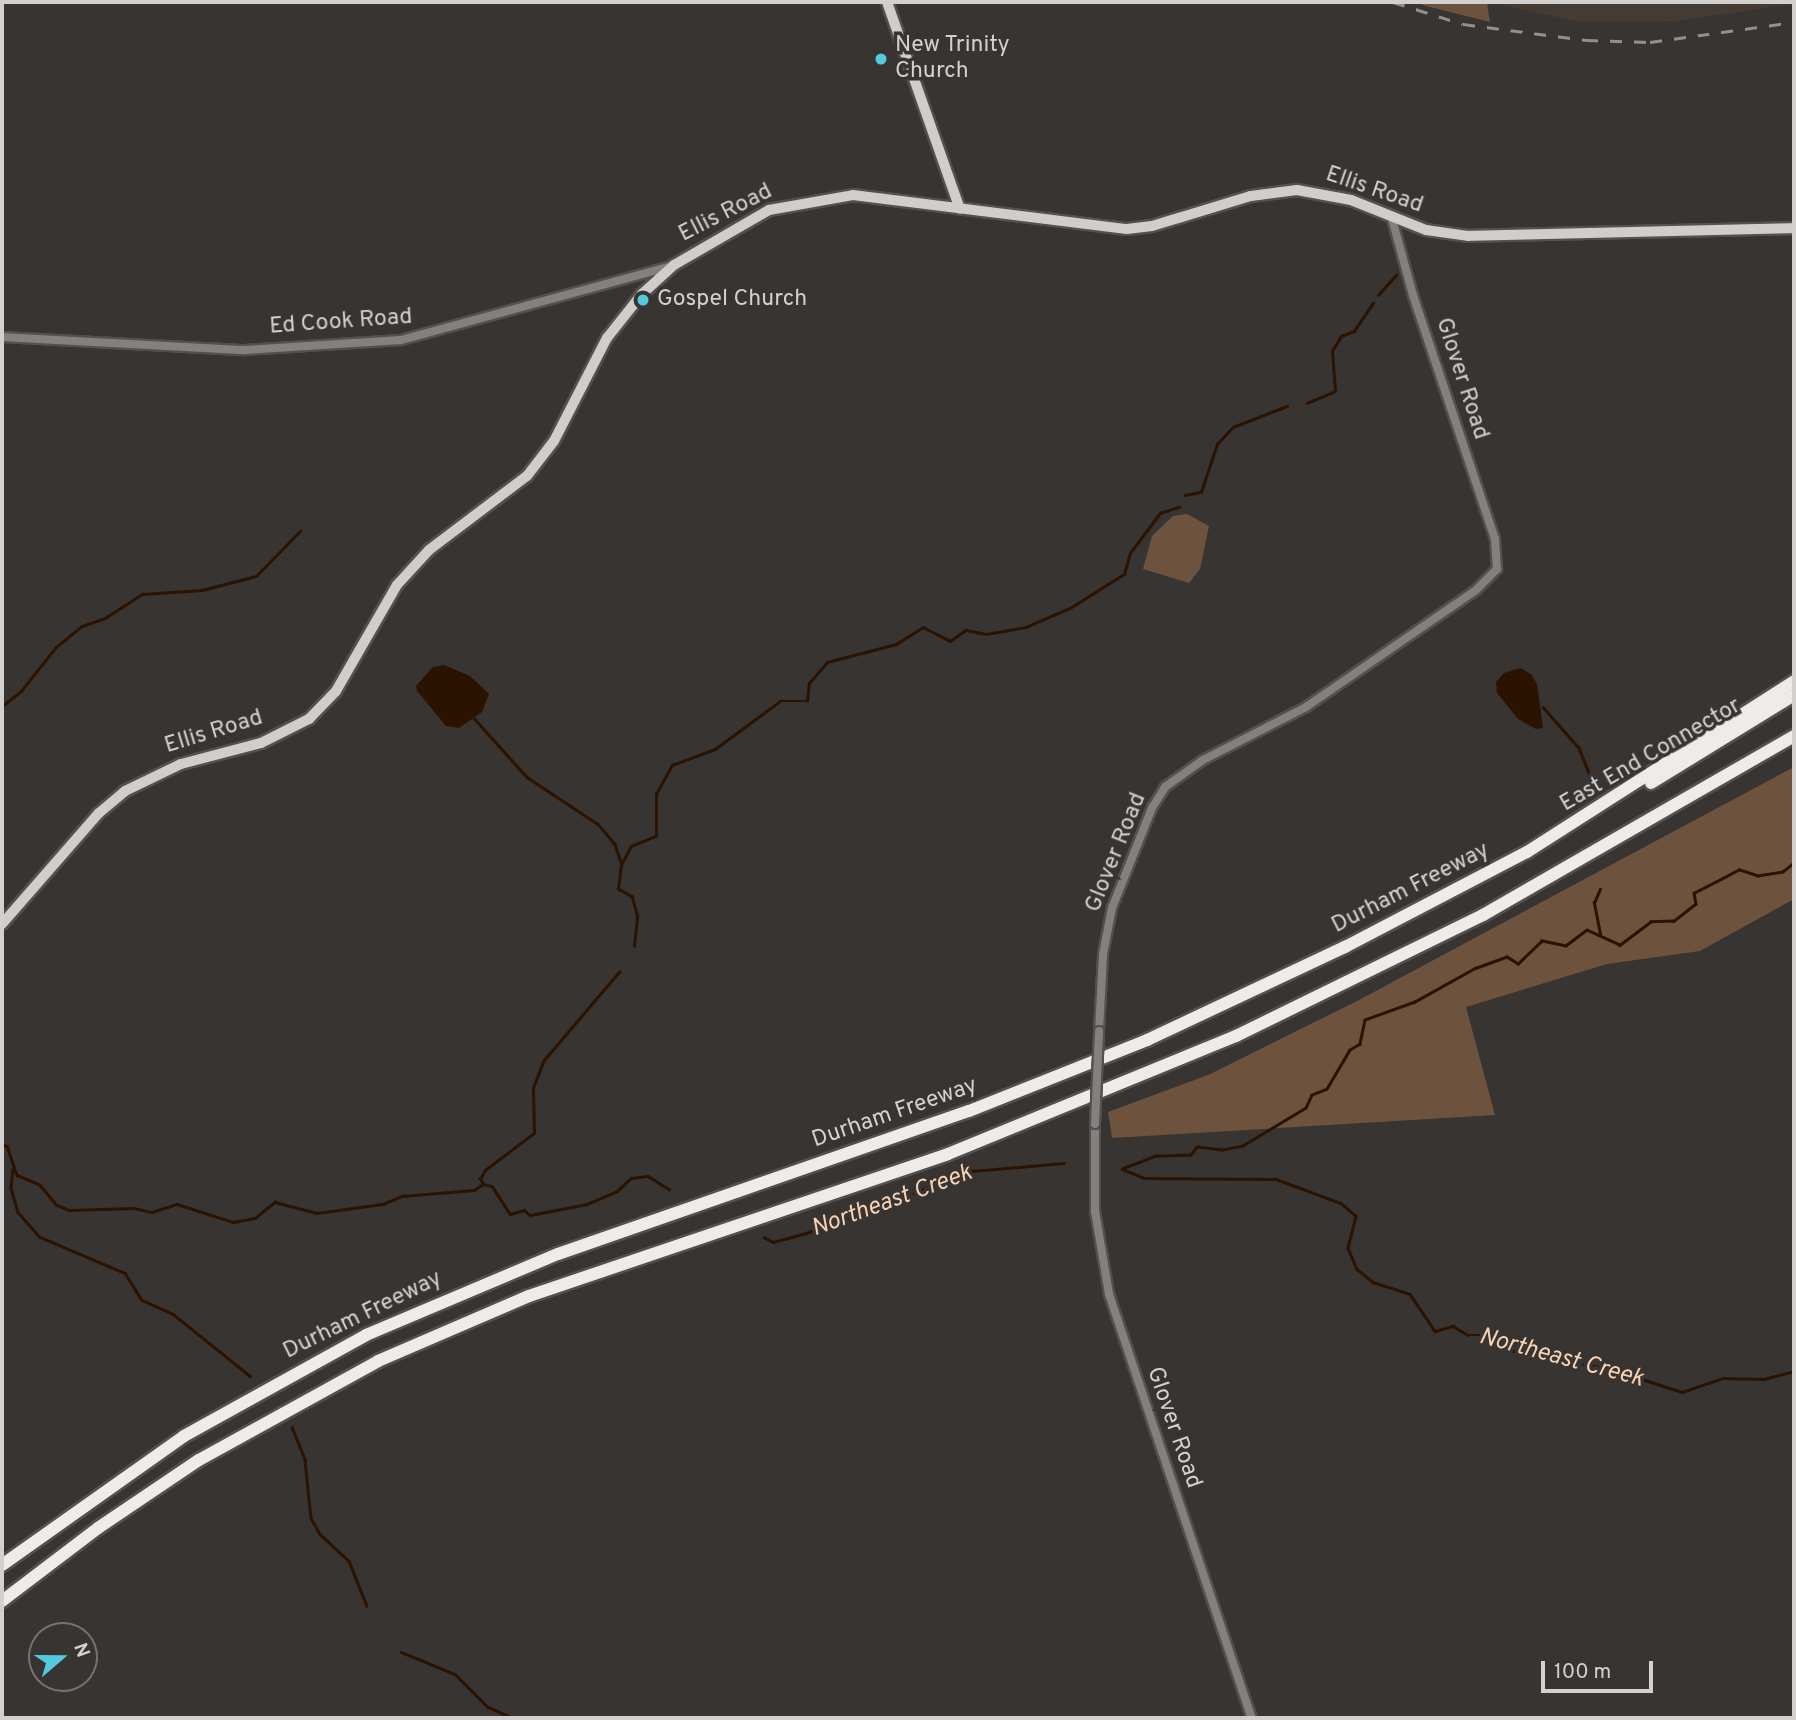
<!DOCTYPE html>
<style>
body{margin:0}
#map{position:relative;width:1796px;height:1720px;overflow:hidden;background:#373432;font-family:Overpass,sans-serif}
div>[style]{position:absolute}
.built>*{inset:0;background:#433b34}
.green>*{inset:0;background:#6d533d}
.water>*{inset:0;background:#2b1300}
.stream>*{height:2.5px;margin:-1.25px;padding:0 1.25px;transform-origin:1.25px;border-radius:1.25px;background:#2b1300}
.roads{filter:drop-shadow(2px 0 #53504e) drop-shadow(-2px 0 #53504e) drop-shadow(0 2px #53504e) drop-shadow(0 -2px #53504e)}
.minor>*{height:8px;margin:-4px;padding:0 4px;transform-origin:4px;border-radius:4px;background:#838180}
.major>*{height:10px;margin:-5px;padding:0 5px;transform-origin:5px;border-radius:5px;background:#d1cdca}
.highway>*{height:12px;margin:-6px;padding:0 6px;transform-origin:6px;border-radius:6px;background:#efebe8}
.rail>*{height:2.5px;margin-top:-1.25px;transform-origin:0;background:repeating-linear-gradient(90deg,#928f8d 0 12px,transparent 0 24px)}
.bridges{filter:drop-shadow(2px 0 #53504e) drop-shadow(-2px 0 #53504e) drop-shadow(0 2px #53504e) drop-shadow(0 -2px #53504e)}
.minor-bridge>*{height:8px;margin:-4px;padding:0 4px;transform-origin:4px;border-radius:4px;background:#838180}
.dots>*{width:19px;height:19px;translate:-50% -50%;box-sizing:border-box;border:4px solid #373432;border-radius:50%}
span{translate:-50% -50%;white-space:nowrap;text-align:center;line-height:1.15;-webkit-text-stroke:7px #373432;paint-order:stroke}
.poi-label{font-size:23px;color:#d3d1cf}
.left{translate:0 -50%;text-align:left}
.street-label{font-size:23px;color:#d3d1cf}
.water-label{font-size:24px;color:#f7d1b3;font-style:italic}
.frame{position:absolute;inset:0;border:4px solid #d3d1cf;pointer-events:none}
.north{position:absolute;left:28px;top:1622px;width:70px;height:70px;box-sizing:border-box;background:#373432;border:2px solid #757371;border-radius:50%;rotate:70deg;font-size:19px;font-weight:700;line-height:28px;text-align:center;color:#d3d1cf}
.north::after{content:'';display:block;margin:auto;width:24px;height:32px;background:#55cadf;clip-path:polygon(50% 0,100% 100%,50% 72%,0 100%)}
.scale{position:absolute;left:1541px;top:1661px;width:112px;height:32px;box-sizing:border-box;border:4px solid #d3d1cf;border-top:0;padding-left:9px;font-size:21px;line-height:24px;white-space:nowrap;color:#d3d1cf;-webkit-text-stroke:5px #373432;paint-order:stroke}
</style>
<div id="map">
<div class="built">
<div style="clip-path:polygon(1489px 2px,1794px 2px,1794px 4px,1678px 21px,1579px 22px)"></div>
</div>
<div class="green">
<div style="clip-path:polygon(1414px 2px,1487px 2px,1490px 22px,1426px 6px)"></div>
<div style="clip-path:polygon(1187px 514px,1209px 526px,1200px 569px,1189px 583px,1143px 569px,1152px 536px,1173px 516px)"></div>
<div style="clip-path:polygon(1794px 767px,1794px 899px,1700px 951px,1607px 964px,1466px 1007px,1495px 1115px,1112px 1138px,1108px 1112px,1208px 1075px,1359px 1000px)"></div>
</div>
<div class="water">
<div style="clip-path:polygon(444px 665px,470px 676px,489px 694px,482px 712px,459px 728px,446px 726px,417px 691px,416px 686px,433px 667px)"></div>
<div style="clip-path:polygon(1520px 668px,1531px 674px,1537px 684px,1543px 728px,1536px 729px,1518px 719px,1497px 693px,1496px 682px,1504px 673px)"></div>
</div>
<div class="stream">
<div style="left:1378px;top:295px;width:27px;rotate:-48deg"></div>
<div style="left:1307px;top:403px;width:30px;rotate:-23deg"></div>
<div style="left:1335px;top:391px;width:40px;rotate:-94.3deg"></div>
<div style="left:1332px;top:351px;width:17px;rotate:-59deg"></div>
<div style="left:1341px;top:336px;width:14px;rotate:-21deg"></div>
<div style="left:1354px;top:331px;width:34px;rotate:-56deg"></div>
<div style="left:1185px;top:495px;width:16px;rotate:-11deg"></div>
<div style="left:1201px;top:492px;width:51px;rotate:-71.6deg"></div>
<div style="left:1217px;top:444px;width:23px;rotate:-47deg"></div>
<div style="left:1233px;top:427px;width:58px;rotate:-21.3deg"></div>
<div style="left:2px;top:706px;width:24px;rotate:-38deg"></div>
<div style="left:21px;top:691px;width:56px;rotate:-51.5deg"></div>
<div style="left:56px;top:647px;width:33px;rotate:-39deg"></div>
<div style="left:82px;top:626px;width:24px;rotate:-19deg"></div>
<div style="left:105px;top:618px;width:44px;rotate:-33deg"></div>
<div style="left:142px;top:594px;width:60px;rotate:-3.8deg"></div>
<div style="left:202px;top:590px;width:56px;rotate:-14.5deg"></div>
<div style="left:256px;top:576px;width:63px;rotate:-45.6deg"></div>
<div style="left:1543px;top:707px;width:55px;rotate:48.7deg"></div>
<div style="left:1579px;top:748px;width:43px;rotate:68.2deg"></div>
<div style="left:474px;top:718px;width:79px;rotate:48.1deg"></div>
<div style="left:527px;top:777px;width:85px;rotate:33.5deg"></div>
<div style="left:598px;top:824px;width:26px;rotate:50deg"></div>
<div style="left:615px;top:844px;width:19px;rotate:72deg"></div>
<div style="left:1794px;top:863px;width:14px;rotate:141deg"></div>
<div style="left:1783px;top:872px;width:25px;rotate:171deg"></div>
<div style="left:1758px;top:876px;width:20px;rotate:-162deg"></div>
<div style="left:1739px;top:870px;width:19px;rotate:152deg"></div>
<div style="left:1722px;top:879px;width:31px;rotate:153deg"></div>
<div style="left:1694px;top:893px;width:11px;rotate:80deg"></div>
<div style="left:1696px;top:904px;width:28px;rotate:142deg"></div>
<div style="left:1674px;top:921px;width:23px;rotate:178deg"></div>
<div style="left:1651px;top:922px;width:39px;rotate:143deg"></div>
<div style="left:1620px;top:945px;width:36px;rotate:-156deg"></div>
<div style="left:1587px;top:930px;width:26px;rotate:143deg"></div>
<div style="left:1566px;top:946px;width:25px;rotate:-168deg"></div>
<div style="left:1542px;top:941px;width:33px;rotate:136deg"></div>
<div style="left:1518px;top:964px;width:13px;rotate:-148deg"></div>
<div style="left:1507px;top:957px;width:33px;rotate:160deg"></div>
<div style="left:1476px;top:968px;width:70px;rotate:150.9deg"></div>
<div style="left:1415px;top:1002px;width:53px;rotate:160.2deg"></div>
<div style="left:1365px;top:1020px;width:25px;rotate:102deg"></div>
<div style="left:1360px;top:1044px;width:12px;rotate:149deg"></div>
<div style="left:1350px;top:1050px;width:45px;rotate:120.5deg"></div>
<div style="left:1327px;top:1089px;width:16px;rotate:158deg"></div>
<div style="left:1312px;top:1095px;width:14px;rotate:115deg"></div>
<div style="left:1306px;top:1108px;width:74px;rotate:148.9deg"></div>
<div style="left:1243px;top:1146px;width:21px;rotate:169deg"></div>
<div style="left:1222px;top:1150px;width:25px;rotate:-173deg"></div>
<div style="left:1197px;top:1147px;width:10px;rotate:127deg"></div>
<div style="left:1191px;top:1155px;width:35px;rotate:178deg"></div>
<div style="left:1156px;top:1156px;width:36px;rotate:159deg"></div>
<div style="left:1122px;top:1169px;width:24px;rotate:22deg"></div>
<div style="left:1144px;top:1178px;width:132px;rotate:0.4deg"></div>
<div style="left:1276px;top:1179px;width:69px;rotate:20.3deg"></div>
<div style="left:1341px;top:1203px;width:20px;rotate:41deg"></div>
<div style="left:1356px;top:1216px;width:33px;rotate:104deg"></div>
<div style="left:1348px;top:1248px;width:23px;rotate:67deg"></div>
<div style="left:1357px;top:1269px;width:21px;rotate:39deg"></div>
<div style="left:1373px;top:1282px;width:39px;rotate:18deg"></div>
<div style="left:1410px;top:1294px;width:45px;rotate:56deg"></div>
<div style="left:1435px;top:1331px;width:19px;rotate:-16deg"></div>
<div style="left:1453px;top:1326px;width:17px;rotate:31deg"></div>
<div style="left:1468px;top:1335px;width:15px"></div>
<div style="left:1483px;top:1335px;width:25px;rotate:34deg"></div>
<div style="left:1504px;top:1349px;width:112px;rotate:10.8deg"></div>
<div style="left:1614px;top:1370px;width:71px;rotate:17.9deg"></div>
<div style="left:1682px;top:1392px;width:43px;rotate:-18.9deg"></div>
<div style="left:1723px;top:1378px;width:41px;rotate:1.4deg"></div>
<div style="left:1764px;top:1379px;width:31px;rotate:-15deg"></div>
<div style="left:1600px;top:934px;width:32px;rotate:-101deg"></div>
<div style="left:1594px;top:903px;width:15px;rotate:-67deg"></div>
<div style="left:634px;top:946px;width:30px;rotate:-84deg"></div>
<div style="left:637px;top:916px;width:20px;rotate:-105deg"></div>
<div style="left:632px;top:897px;width:16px;rotate:-150deg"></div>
<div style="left:618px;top:889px;width:24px;rotate:-83deg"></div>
<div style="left:621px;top:865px;width:21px;rotate:-62deg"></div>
<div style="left:631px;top:846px;width:27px;rotate:-22deg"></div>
<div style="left:656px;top:836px;width:42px;rotate:-90deg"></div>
<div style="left:656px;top:794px;width:33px;rotate:-61deg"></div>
<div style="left:672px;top:765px;width:46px;rotate:-20.4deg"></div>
<div style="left:715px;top:749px;width:81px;rotate:-36.4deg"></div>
<div style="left:780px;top:701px;width:27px"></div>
<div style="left:807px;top:701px;width:18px;rotate:-84deg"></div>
<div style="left:809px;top:683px;width:28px;rotate:-49deg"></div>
<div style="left:827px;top:662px;width:71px;rotate:-14.6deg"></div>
<div style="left:896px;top:644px;width:32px;rotate:-32deg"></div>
<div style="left:923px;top:627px;width:30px;rotate:27deg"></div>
<div style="left:950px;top:641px;width:19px;rotate:-35deg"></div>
<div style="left:966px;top:630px;width:20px;rotate:11deg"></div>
<div style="left:986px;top:634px;width:41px;rotate:-9.9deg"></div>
<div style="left:1026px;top:627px;width:48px;rotate:-23.4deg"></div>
<div style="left:1070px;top:608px;width:64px;rotate:-32.2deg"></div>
<div style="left:1124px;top:574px;width:22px;rotate:-74deg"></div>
<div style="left:1130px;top:553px;width:50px;rotate:-53.1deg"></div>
<div style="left:1160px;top:513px;width:20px;rotate:-18deg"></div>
<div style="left:2px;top:1144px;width:5px;rotate:22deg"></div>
<div style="left:7px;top:1146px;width:31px;rotate:71deg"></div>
<div style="left:17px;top:1175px;width:25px;rotate:23deg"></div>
<div style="left:40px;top:1185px;width:26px;rotate:50deg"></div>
<div style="left:57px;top:1205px;width:13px;rotate:23deg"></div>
<div style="left:69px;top:1210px;width:65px;rotate:-1.8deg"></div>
<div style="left:134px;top:1208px;width:18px;rotate:13deg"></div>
<div style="left:152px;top:1212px;width:26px;rotate:-18deg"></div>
<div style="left:177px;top:1204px;width:59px;rotate:17.8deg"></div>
<div style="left:233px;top:1222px;width:22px;rotate:-10deg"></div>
<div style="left:255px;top:1218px;width:26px;rotate:-39deg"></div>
<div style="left:275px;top:1202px;width:43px;rotate:14.7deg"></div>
<div style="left:317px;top:1213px;width:67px;rotate:-7.8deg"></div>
<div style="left:383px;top:1204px;width:21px;rotate:-23deg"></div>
<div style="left:402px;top:1196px;width:72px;rotate:-4.8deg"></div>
<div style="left:474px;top:1190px;width:11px;rotate:-34deg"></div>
<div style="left:13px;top:1169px;width:19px;rotate:96deg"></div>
<div style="left:11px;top:1188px;width:25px;rotate:74deg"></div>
<div style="left:18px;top:1212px;width:33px;rotate:49deg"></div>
<div style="left:40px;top:1237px;width:92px;rotate:23deg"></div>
<div style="left:125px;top:1273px;width:32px;rotate:58deg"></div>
<div style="left:142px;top:1300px;width:34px;rotate:24deg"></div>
<div style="left:173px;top:1314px;width:99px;rotate:38.8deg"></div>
<div style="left:483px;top:1184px;width:6px;rotate:-121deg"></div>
<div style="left:480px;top:1179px;width:10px;rotate:-61deg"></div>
<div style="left:485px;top:1170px;width:61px;rotate:-37.1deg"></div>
<div style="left:534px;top:1133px;width:45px;rotate:-91.3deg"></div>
<div style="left:533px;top:1088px;width:30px;rotate:-69deg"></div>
<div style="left:544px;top:1060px;width:116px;rotate:-49.6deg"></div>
<div style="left:483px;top:1184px;width:9px;rotate:13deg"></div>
<div style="left:492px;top:1186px;width:33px;rotate:57deg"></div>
<div style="left:510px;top:1214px;width:15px;rotate:-16deg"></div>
<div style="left:524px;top:1210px;width:8px;rotate:40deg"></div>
<div style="left:530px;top:1215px;width:58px;rotate:-10.9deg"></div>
<div style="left:587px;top:1204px;width:33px;rotate:-23deg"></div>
<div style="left:617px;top:1191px;width:19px;rotate:-43deg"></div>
<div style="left:631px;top:1178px;width:17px;rotate:-7deg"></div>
<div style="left:648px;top:1176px;width:25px;rotate:32deg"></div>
<div style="left:764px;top:1237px;width:10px;rotate:29deg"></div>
<div style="left:773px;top:1242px;width:34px;rotate:-15deg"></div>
<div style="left:806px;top:1233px;width:177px;rotate:-20.5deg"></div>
<div style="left:972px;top:1171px;width:92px;rotate:-5deg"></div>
<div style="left:292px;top:1427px;width:35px;rotate:68deg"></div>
<div style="left:305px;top:1460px;width:58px;rotate:84.1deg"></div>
<div style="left:311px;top:1518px;width:18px;rotate:61deg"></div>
<div style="left:320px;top:1534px;width:40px;rotate:43deg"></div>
<div style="left:349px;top:1561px;width:48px;rotate:68.2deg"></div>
<div style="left:401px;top:1652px;width:58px;rotate:22.2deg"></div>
<div style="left:455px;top:1674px;width:47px;rotate:45deg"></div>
<div style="left:488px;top:1707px;width:27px;rotate:24deg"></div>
</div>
<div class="roads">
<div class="minor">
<div style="left:2px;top:337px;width:243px;rotate:3.1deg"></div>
<div style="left:245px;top:350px;width:156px;rotate:-3.7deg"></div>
<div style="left:401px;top:340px;width:280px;rotate:-15.3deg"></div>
<div style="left:1099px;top:1031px;width:77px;rotate:-87deg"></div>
<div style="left:1103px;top:954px;width:47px;rotate:-78.9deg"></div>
<div style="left:1112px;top:908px;width:108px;rotate:-68.2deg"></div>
<div style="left:1152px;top:808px;width:25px;rotate:-58deg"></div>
<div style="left:1165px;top:787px;width:47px;rotate:-35.4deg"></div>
<div style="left:1203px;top:760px;width:116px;rotate:-27.2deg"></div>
<div style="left:1306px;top:707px;width:206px;rotate:-34.5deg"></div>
<div style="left:1476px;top:590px;width:30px;rotate:-45deg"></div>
<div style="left:1497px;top:569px;width:30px;rotate:-94deg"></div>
<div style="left:1495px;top:539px;width:257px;rotate:-108.6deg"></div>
<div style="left:1413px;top:295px;width:79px;rotate:-105.4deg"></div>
<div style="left:1095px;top:1124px;width:87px;rotate:90deg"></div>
<div style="left:1095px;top:1211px;width:84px;rotate:80.4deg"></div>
<div style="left:1109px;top:1294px;width:447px;rotate:71.4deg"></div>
</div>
<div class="major">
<div style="left:887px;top:2px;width:219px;rotate:70.6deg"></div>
<div style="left:2px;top:924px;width:147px;rotate:-48.9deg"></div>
<div style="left:99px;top:813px;width:34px;rotate:-40deg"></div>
<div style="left:125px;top:791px;width:62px;rotate:-25.7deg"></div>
<div style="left:181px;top:764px;width:83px;rotate:-14.7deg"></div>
<div style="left:261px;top:743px;width:54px;rotate:-26.6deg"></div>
<div style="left:309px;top:719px;width:39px;rotate:-46deg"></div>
<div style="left:336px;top:691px;width:122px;rotate:-60.1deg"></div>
<div style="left:397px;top:585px;width:47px;rotate:-47.6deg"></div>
<div style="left:429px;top:550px;width:123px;rotate:-37.1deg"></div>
<div style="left:527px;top:476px;width:44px;rotate:-52.4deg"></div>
<div style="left:554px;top:441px;width:116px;rotate:-62.8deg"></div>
<div style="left:607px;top:338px;width:56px;rotate:-51.5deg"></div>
<div style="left:642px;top:294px;width:43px;rotate:-42.2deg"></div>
<div style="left:674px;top:265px;width:110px;rotate:-30.1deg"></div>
<div style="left:769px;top:210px;width:85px;rotate:-10.1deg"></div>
<div style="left:853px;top:195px;width:276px;rotate:7.1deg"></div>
<div style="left:1127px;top:229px;width:25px;rotate:-7deg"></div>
<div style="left:1152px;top:226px;width:103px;rotate:-16.9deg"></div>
<div style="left:1251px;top:196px;width:46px;rotate:-7.4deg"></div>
<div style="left:1297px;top:190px;width:55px;rotate:10.5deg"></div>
<div style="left:1351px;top:200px;width:81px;rotate:21.8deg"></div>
<div style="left:1426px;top:230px;width:42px;rotate:8.1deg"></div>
<div style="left:1468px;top:236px;width:326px;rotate:-1.4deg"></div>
</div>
<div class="highway">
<div style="left:1651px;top:783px;width:168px;rotate:-31.6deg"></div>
<div style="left:2px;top:1565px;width:223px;rotate:-35.3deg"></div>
<div style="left:184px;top:1436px;width:208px;rotate:-29deg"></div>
<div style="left:366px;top:1335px;width:208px;rotate:-22.9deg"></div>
<div style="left:558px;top:1254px;width:435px;rotate:-19.2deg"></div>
<div style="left:969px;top:1111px;width:192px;rotate:-21.7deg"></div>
<div style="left:1147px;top:1040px;width:219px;rotate:-25.2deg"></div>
<div style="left:1345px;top:947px;width:205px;rotate:-27.6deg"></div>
<div style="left:1527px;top:852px;width:317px;rotate:-32.6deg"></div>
<div style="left:2px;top:1601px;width:121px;rotate:-37.2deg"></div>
<div style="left:98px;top:1528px;width:122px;rotate:-34deg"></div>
<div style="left:199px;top:1460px;width:205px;rotate:-28.9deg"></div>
<div style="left:378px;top:1361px;width:164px;rotate:-23.3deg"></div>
<div style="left:529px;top:1296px;width:442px;rotate:-18.7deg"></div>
<div style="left:948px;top:1154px;width:311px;rotate:-22.3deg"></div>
<div style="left:1236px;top:1036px;width:275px;rotate:-26.1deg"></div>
<div style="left:1483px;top:915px;width:359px;rotate:-29.9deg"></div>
</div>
</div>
<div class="rail">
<div style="left:1393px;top:2px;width:73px;rotate:17.4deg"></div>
<div style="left:1463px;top:24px;width:124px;rotate:7.4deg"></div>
<div style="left:1586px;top:40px;width:64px;rotate:1.8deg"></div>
<div style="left:1650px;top:42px;width:145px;rotate:-7.9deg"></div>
</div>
<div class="bridges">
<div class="minor-bridge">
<div style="left:1095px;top:1124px;width:93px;rotate:-87.5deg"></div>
</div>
</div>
<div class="dots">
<div style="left:881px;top:59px;background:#55cadf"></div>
<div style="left:643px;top:300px;background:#55cadf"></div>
</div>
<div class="poi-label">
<span class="left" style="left:895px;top:59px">New Trinity<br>Church</span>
<span class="left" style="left:657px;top:300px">Gospel Church</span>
</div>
<div class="street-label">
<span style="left:1374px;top:191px;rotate:19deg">Ellis Road</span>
<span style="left:726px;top:214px;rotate:-27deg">Ellis Road</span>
<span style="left:341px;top:323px;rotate:-4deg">Ed Cook Road</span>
<span style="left:1461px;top:379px;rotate:72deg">Glover Road</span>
<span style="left:214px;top:733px;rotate:-17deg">Ellis Road</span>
<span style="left:1651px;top:756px;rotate:-30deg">East End Connector</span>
<span style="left:1117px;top:853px;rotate:-68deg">Glover Road</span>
<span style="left:1411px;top:889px;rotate:-27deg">Durham Freeway</span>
<span style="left:895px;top:1114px;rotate:-19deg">Durham Freeway</span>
<span style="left:363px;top:1316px;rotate:-26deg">Durham Freeway</span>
<span style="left:1173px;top:1428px;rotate:71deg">Glover Road</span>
</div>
<div class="water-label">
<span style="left:892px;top:1202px;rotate:-20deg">Northeast Creek</span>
<span style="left:1561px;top:1359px;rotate:15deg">Northeast Creek</span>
</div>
<div class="frame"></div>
<div class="north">N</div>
<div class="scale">100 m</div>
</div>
